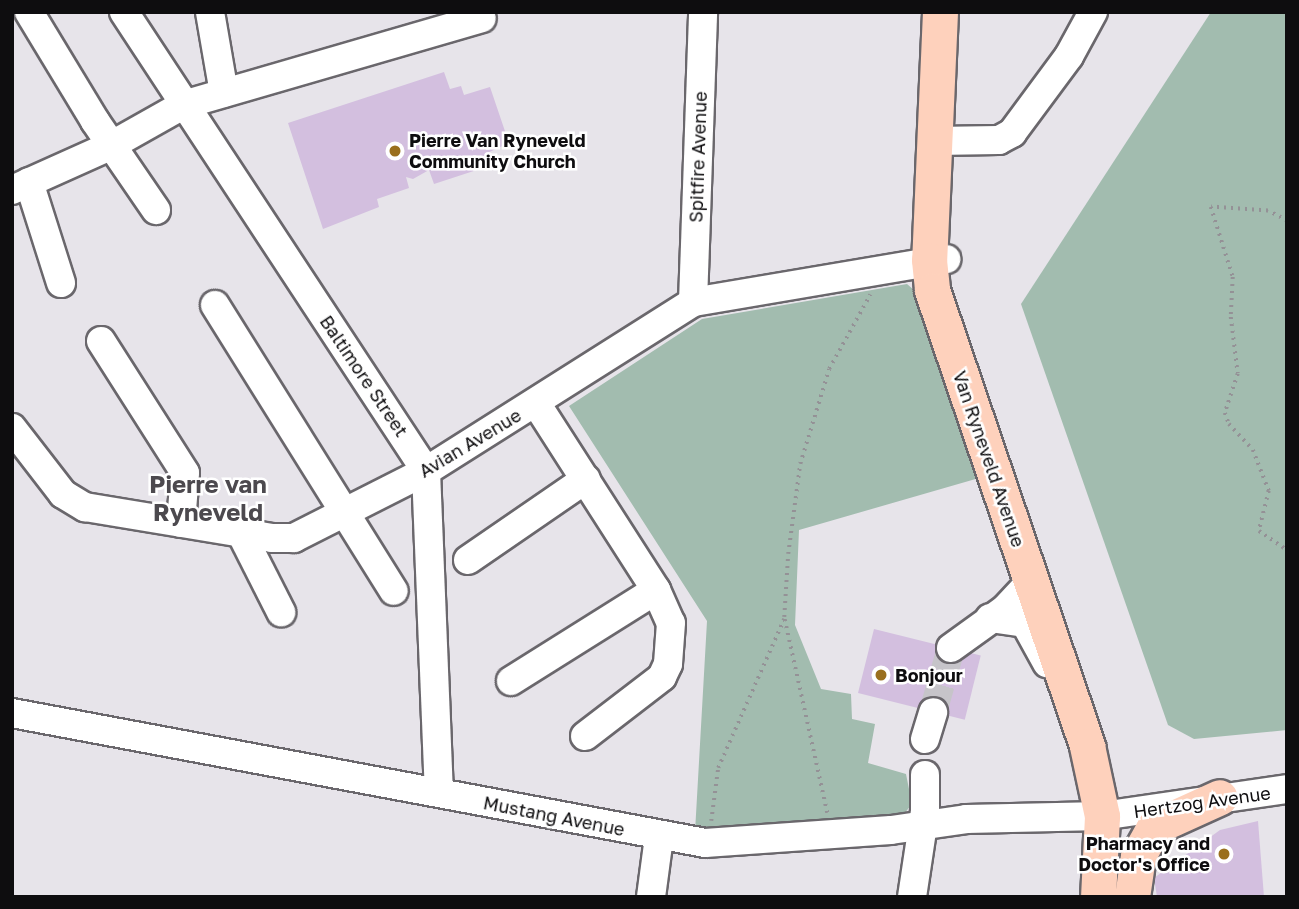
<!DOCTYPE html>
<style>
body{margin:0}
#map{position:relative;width:1299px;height:909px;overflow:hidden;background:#e7e4ea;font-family:"Golos Text",sans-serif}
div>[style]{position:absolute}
.green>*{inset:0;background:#a2bcaf}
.building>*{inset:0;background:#d3bfdf;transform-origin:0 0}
.minor-tunnel>*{height:28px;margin-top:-14px;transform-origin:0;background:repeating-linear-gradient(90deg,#c6c4c9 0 28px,transparent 0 42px)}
.path>*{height:3.5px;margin-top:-1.75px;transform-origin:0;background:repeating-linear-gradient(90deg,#949196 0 2px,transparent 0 7px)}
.roads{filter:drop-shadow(2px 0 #6a676c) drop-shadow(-2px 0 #6a676c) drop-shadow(0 2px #6a676c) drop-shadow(0 -2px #6a676c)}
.minor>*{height:28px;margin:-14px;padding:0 14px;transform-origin:14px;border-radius:14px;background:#fff}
.major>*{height:35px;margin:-17.5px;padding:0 17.5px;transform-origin:17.5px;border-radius:17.5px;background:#fed1bc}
.dots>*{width:19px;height:19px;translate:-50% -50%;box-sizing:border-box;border:4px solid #fff;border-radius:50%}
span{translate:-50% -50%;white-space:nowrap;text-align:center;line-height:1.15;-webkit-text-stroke:5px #fff;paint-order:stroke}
.poi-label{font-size:18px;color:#0e0d0f;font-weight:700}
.left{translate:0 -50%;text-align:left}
.right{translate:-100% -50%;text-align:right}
.street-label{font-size:18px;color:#0e0d0f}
.district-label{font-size:24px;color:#4c494e;font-weight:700}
.frame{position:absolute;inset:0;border:14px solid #0e0d0f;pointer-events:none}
</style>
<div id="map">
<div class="green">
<div style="clip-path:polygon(1211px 12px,1287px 12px,1287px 730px,1194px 739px,1168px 725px,1021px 304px)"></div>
<div style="clip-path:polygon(907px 284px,937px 310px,986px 476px,799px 530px,795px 625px,821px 689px,851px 694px,852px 719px,875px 724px,868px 763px,906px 774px,912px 804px,891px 830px,695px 832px,707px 621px,569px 406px,702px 319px)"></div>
</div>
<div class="building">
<div style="clip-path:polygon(444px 72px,450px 89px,461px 86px,464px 95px,490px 87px,509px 143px,485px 154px,489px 166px,434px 184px,429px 170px,413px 179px,406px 177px,409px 188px,377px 199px,379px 207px,323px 229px,288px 123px)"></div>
<div style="left:874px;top:629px;width:110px;height:66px;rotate:14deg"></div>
<div style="clip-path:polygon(1258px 821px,1264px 897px,1157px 897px,1154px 878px,1220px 830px)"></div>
</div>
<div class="minor-tunnel">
<div style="left:933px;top:712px;width:66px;rotate:-74.3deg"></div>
</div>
<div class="path">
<div style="left:1287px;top:221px;width:21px;rotate:-152deg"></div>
<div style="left:1268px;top:211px;width:57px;rotate:-176deg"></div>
<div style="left:1211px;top:207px;width:73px;rotate:72.6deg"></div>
<div style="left:1233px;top:277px;width:40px;rotate:92.9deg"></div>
<div style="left:1231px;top:317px;width:57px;rotate:83deg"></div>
<div style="left:1238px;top:374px;width:41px;rotate:108.4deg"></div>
<div style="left:1225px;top:413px;width:12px;rotate:70deg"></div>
<div style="left:1229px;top:424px;width:35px;rotate:47deg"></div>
<div style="left:1253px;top:450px;width:44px;rotate:68.7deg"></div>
<div style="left:1269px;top:491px;width:41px;rotate:104deg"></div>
<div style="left:1259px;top:531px;width:34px;rotate:34deg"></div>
<div style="left:827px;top:813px;width:201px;rotate:-102.4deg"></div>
<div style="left:784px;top:617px;width:63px;rotate:-86.4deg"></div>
<div style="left:788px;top:554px;width:91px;rotate:-82.4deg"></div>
<div style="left:800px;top:464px;width:99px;rotate:-73deg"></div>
<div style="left:829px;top:369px;width:85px;rotate:-61deg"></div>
<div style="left:711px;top:821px;width:53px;rotate:-82.5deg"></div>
<div style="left:718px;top:768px;width:163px;rotate:-66.1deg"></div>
</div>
<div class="roads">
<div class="minor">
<div style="left:29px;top:12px;width:127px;rotate:58.8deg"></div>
<div style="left:95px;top:121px;width:108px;rotate:55.6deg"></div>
<div style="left:124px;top:12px;width:549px;rotate:56.66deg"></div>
<div style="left:426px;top:471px;width:322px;rotate:87.7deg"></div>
<div style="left:210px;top:12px;width:82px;rotate:80.2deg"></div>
<div style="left:934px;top:141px;width:65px;rotate:-0.9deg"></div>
<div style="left:999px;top:140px;width:15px;rotate:-28deg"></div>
<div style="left:1012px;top:133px;width:96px;rotate:-53.5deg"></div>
<div style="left:1069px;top:56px;width:50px;rotate:-61.4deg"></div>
<div style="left:29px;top:182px;width:106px;rotate:72.4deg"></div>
<div style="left:12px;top:190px;width:110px;rotate:-24.2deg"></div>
<div style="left:112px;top:145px;width:81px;rotate:-29.4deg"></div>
<div style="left:183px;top:105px;width:311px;rotate:-16.2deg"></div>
<div style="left:693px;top:302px;width:290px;rotate:-88deg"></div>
<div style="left:215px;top:305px;width:337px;rotate:58deg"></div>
<div style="left:101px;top:341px;width:156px;rotate:57.5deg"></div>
<div style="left:185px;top:473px;width:50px;rotate:94.6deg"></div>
<div style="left:536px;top:403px;width:222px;rotate:57.3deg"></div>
<div style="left:656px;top:590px;width:36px;rotate:66deg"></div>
<div style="left:671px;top:623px;width:41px;rotate:94.2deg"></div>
<div style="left:668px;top:664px;width:14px;rotate:115deg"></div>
<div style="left:662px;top:677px;width:97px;rotate:142.5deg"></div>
<div style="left:12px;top:428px;width:83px;rotate:52.3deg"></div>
<div style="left:63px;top:494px;width:26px;rotate:31deg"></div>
<div style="left:85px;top:507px;width:190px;rotate:9.4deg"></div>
<div style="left:272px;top:538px;width:22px"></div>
<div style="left:294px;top:538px;width:148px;rotate:-26.9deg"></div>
<div style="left:426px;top:471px;width:316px;rotate:-32.3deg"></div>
<div style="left:693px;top:302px;width:257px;rotate:-9.6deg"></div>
<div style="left:241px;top:533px;width:89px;rotate:63.1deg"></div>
<div style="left:468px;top:560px;width:143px;rotate:-34.5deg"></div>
<div style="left:990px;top:618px;width:35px;rotate:8deg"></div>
<div style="left:1025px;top:623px;width:46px;rotate:61.2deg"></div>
<div style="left:951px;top:648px;width:67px;rotate:-35.8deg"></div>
<div style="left:1005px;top:609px;width:38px;rotate:-47deg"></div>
<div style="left:511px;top:681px;width:171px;rotate:-32.1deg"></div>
<div style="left:12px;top:713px;width:705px;rotate:10.62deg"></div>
<div style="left:705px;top:843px;width:186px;rotate:-4deg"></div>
<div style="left:891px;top:830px;width:76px;rotate:-8.3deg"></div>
<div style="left:966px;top:819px;width:136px;rotate:-1.3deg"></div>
<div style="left:1102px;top:816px;width:187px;rotate:-8.3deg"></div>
<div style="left:925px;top:739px;width:28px;rotate:-73deg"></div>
<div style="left:651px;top:897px;width:61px;rotate:-82.4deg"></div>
<div style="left:912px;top:897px;width:87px;rotate:-81.4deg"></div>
<div style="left:925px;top:811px;width:36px;rotate:-90deg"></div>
</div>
<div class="major">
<div style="left:940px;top:12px;width:248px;rotate:92.5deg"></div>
<div style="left:929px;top:260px;width:30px;rotate:84deg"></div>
<div style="left:932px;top:290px;width:482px;rotate:71.2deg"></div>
<div style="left:1087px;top:746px;width:72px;rotate:77.9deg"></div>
<div style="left:1102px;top:816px;width:81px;rotate:92.8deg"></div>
<div style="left:1132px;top:897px;width:41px;rotate:-81.7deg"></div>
<div style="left:1138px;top:856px;width:33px;rotate:-61deg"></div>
<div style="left:1154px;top:827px;width:72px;rotate:-24.4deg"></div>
</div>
</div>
<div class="dots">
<div style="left:395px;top:151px;background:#9a6f1d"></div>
<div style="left:881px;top:675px;background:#9a6f1d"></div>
<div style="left:1224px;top:854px;background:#9a6f1d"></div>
</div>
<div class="poi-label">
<span class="left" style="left:409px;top:151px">Pierre Van Ryneveld<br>Community Church</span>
<span class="left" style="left:895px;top:675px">Bonjour</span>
<span class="right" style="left:1210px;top:854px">Pharmacy and<br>Doctor's Office</span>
</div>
<div class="street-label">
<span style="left:698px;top:157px;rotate:-88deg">Spitfire Avenue</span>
<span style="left:364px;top:376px;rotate:56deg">Baltimore Street</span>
<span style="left:470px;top:443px;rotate:-31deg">Avian Avenue</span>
<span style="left:989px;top:459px;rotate:71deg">Van Ryneveld Avenue</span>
<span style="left:1202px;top:802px;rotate:-8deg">Hertzog Avenue</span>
<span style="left:554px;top:816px;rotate:11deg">Mustang Avenue</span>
</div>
<div class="district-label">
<span style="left:208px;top:498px">Pierre van<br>Ryneveld</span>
</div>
<div class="frame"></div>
</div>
